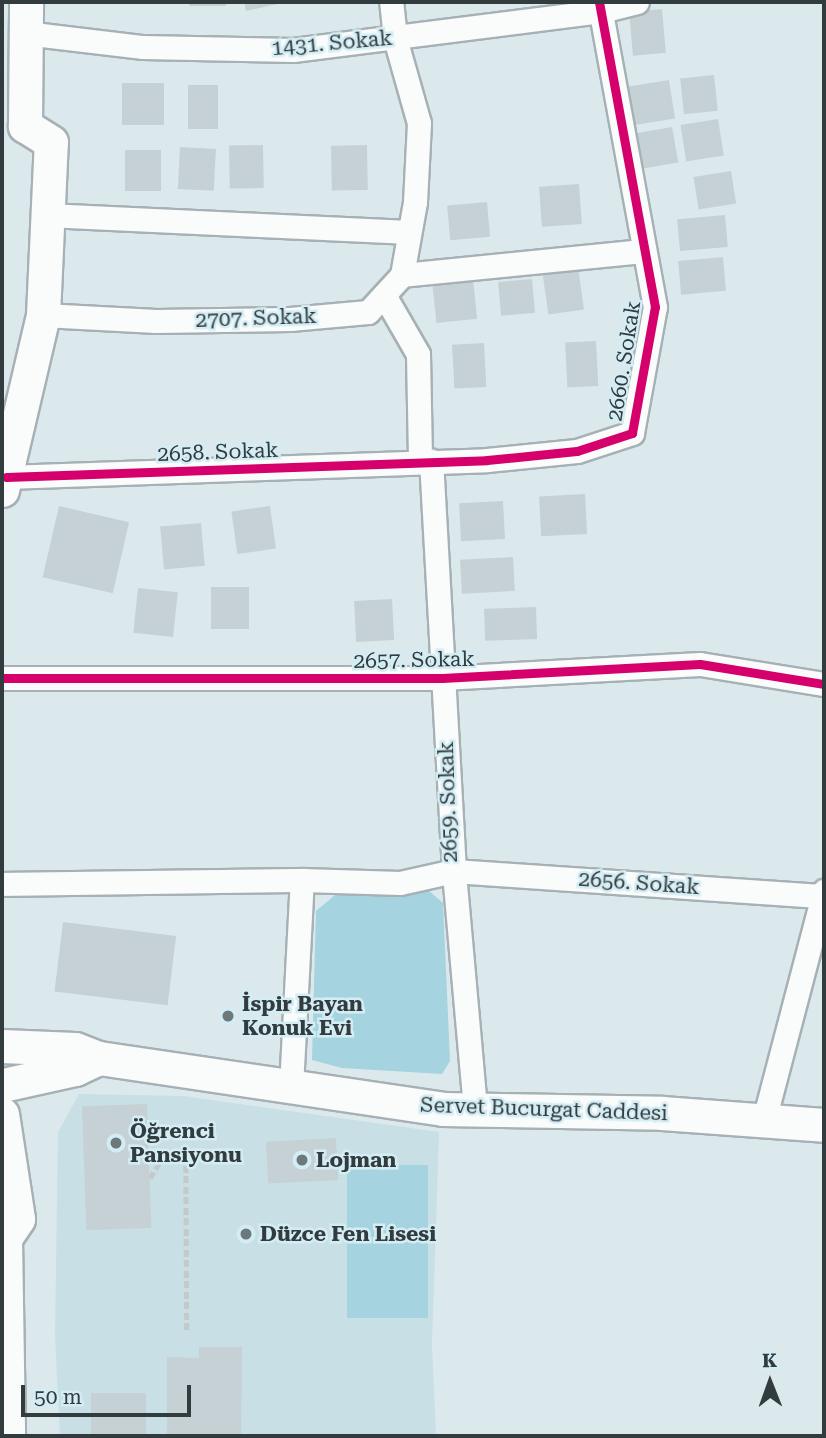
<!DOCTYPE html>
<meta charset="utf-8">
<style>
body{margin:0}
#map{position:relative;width:826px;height:1438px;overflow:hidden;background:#dbe9ed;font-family:"Roboto Serif",serif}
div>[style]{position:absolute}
.built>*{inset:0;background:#c7dfe5}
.green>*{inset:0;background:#a5d3df;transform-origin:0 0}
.building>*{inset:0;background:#c6d1d5;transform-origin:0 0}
.path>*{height:4.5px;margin-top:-2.25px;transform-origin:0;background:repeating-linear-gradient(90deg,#c4c9ca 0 7px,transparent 0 10.5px)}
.roads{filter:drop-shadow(2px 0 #a7b1b5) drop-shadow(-2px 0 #a7b1b5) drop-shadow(0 2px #a7b1b5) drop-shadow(0 -2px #a7b1b5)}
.street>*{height:23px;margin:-11.5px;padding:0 11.5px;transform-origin:11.5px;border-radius:11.5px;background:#fafcfc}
.secondary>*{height:33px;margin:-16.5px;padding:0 16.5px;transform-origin:16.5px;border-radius:16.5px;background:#fafcfc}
.cycleway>*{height:9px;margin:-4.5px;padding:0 4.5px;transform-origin:4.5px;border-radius:4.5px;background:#d6006c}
.dots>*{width:19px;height:19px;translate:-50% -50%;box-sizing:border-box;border:4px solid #d4edf4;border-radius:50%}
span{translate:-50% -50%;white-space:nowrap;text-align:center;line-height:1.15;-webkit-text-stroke:5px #d4edf4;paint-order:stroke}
.street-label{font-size:21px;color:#323b3e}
.poi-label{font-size:21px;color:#323b3e;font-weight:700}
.left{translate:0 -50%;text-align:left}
.frame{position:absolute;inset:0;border:4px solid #323b3e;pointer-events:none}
.north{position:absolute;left:735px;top:1347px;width:70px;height:70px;-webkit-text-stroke:5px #d4edf4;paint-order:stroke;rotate:359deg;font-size:19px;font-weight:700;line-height:28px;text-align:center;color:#323b3e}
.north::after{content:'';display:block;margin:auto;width:24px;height:32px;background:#323b3e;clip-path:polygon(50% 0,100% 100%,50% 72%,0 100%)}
.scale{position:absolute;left:21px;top:1385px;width:170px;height:32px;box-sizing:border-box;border:4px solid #323b3e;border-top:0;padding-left:9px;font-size:21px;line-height:24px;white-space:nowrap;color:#323b3e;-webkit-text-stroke:5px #d4edf4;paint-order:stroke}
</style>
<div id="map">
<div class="built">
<div style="clip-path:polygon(79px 1094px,183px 1096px,439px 1132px,432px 1345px,436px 1436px,60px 1436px,55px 1336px,58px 1132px)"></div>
</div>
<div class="green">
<div style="clip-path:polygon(428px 890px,443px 903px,450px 1061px,442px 1074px,342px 1068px,312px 1060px,316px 911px,335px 895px)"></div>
<div style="left:347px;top:1165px;width:81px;height:153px"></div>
</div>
<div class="building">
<div style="left:189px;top:2px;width:37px;height:4px"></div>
<div style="clip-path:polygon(244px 2px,282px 2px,282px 3px,246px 11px)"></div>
<div style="left:662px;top:9px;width:44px;height:33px;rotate:85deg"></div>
<div style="left:714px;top:75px;width:36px;height:34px;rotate:84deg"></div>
<div style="left:669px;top:80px;width:39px;height:41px;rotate:81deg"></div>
<div style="left:122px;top:83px;width:42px;height:42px"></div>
<div style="left:188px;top:85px;width:30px;height:44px"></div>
<div style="left:718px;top:119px;width:37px;height:38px;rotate:81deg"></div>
<div style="left:672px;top:127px;width:36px;height:41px;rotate:80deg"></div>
<div style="left:263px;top:145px;width:43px;height:34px;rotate:89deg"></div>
<div style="left:367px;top:145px;width:45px;height:36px;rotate:89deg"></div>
<div style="left:180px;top:147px;width:36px;height:42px;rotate:3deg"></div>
<div style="left:125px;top:150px;width:36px;height:41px"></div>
<div style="left:731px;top:171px;width:33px;height:38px;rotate:81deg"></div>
<div style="left:579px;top:184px;width:40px;height:40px;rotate:86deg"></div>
<div style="left:487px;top:202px;width:35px;height:40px;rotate:85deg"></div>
<div style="left:725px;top:215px;width:32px;height:48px;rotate:85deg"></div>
<div style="left:723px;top:257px;width:34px;height:45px;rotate:85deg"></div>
<div style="left:578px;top:267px;width:43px;height:36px;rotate:82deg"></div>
<div style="left:473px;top:279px;width:40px;height:41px;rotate:84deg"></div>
<div style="left:532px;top:279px;width:34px;height:34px;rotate:85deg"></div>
<div style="left:596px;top:341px;width:45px;height:31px;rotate:87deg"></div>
<div style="left:484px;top:343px;width:44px;height:32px;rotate:87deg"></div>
<div style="left:585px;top:494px;width:40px;height:46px;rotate:87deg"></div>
<div style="left:503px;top:501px;width:38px;height:44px;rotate:87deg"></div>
<div style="left:59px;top:506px;width:72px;height:73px;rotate:13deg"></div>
<div style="left:270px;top:506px;width:43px;height:39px;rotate:82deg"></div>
<div style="left:201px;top:523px;width:43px;height:41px;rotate:85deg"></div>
<div style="left:513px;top:557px;width:34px;height:53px;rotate:87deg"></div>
<div style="left:211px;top:587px;width:38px;height:42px"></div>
<div style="left:138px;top:588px;width:40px;height:45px;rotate:6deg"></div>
<div style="left:392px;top:599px;width:41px;height:38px;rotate:87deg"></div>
<div style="left:536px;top:607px;width:32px;height:52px;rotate:88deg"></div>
<div style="left:63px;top:922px;width:114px;height:70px;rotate:7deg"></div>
<div style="left:147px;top:1104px;width:124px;height:65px;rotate:88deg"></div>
<div style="left:336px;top:1138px;width:42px;height:70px;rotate:87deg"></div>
<div style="clip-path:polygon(199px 1347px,242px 1347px,241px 1436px,167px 1436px,167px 1357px,199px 1358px)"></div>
<div style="left:91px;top:1393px;width:55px;height:43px"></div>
</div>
<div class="path">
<div style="left:150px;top:1178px;width:27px;rotate:-59deg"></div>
<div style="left:164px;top:1155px;width:22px"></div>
<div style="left:186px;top:1155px;width:176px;rotate:89.7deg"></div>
</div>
<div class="roads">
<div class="street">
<div style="left:25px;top:33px;width:119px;rotate:6.8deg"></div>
<div style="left:143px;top:47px;width:150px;rotate:1.1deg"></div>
<div style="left:293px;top:50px;width:310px;rotate:-7.2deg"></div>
<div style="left:601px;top:11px;width:37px;rotate:-14deg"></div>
<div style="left:47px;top:215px;width:362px;rotate:2.7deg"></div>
<div style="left:402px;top:275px;width:243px;rotate:-5.7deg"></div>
<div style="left:384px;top:295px;width:68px;rotate:60deg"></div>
<div style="left:418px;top:354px;width:107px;rotate:88.9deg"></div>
<div style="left:43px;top:315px;width:113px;rotate:3deg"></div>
<div style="left:156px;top:321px;width:134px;rotate:-0.9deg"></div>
<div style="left:290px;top:319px;width:78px;rotate:-5.1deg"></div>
<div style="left:368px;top:312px;width:50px;rotate:-47.4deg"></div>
<div style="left:402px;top:275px;width:74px;rotate:-79.9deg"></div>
<div style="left:415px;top:202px;width:79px;rotate:-87.1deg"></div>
<div style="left:419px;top:123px;width:88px;rotate:-105.8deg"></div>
<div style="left:395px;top:38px;width:36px;rotate:-96deg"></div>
<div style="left:6px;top:477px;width:481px;rotate:-2deg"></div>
<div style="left:487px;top:460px;width:90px;rotate:-5.7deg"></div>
<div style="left:577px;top:451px;width:58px;rotate:-18.1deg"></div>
<div style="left:632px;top:433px;width:128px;rotate:-79.7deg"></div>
<div style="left:655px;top:307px;width:310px;rotate:-100.4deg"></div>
<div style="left:2px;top:678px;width:440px"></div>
<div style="left:442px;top:678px;width:258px;rotate:-3.1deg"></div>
<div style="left:700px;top:664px;width:126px;rotate:9.2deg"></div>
<div style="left:2px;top:884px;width:300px;rotate:-0.8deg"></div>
<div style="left:291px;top:1087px;width:207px;rotate:-87deg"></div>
<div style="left:302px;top:880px;width:98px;rotate:1.8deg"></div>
<div style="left:400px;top:883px;width:55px;rotate:-12.5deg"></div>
<div style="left:454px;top:871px;width:411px;rotate:-93.2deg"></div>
<div style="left:475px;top:1108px;width:238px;rotate:-95.1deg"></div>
<div style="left:454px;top:871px;width:370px;rotate:3.9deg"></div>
<div style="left:764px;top:1120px;width:237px;rotate:-75.3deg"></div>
</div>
<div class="secondary">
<div style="left:2px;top:490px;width:180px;rotate:-76.8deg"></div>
<div style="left:43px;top:315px;width:173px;rotate:-87.4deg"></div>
<div style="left:51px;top:142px;width:31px;rotate:-148deg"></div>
<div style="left:25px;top:126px;width:124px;rotate:-89.5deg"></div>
<div style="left:2px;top:1046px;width:73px;rotate:2.4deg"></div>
<div style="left:75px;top:1049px;width:26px;rotate:21deg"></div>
<div style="left:99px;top:1058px;width:348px;rotate:8.4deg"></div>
<div style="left:443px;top:1109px;width:219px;rotate:1deg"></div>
<div style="left:662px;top:1113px;width:162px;rotate:4.2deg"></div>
<div style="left:3px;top:1085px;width:74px;rotate:-12.5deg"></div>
<div style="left:75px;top:1069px;width:26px;rotate:-25deg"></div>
<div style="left:2px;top:1114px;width:106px;rotate:81.3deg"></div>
<div style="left:18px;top:1219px;width:23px;rotate:124deg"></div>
<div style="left:5px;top:1238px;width:198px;rotate:89.1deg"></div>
</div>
</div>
<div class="cycleway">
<div style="left:6px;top:477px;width:481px;rotate:-2deg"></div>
<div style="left:487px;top:460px;width:90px;rotate:-5.7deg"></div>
<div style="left:577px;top:451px;width:58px;rotate:-18.1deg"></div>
<div style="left:632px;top:433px;width:128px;rotate:-79.7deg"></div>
<div style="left:655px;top:307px;width:310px;rotate:-100.4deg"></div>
<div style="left:2px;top:678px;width:440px"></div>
<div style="left:442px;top:678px;width:258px;rotate:-3.1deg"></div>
<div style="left:700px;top:664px;width:126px;rotate:9.2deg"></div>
</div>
<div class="dots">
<div style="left:228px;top:1016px;background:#6d787b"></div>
<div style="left:116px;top:1143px;background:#6d787b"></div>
<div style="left:302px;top:1160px;background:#6d787b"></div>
<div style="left:246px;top:1234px;background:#6d787b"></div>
</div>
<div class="street-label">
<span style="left:332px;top:43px;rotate:-5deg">1431. Sokak</span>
<span style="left:256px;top:318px;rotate:-2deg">2707. Sokak</span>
<span style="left:624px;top:361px;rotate:-81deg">2660. Sokak</span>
<span style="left:218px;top:452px;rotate:-2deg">2658. Sokak</span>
<span style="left:414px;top:660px;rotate:-1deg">2657. Sokak</span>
<span style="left:448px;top:802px;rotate:-92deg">2659. Sokak</span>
<span style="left:639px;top:883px;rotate:4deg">2656. Sokak</span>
<span style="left:544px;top:1109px;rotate:2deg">Servet Bucurgat Caddesi</span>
</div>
<div class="poi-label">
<span class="left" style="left:242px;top:1016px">İspir Bayan<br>Konuk Evi</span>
<span class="left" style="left:130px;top:1143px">Öğrenci<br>Pansiyonu</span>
<span class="left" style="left:316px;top:1160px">Lojman</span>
<span class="left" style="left:260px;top:1234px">Düzce Fen Lisesi</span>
</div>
<div class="frame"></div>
<div class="north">K</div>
<div class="scale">50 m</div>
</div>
